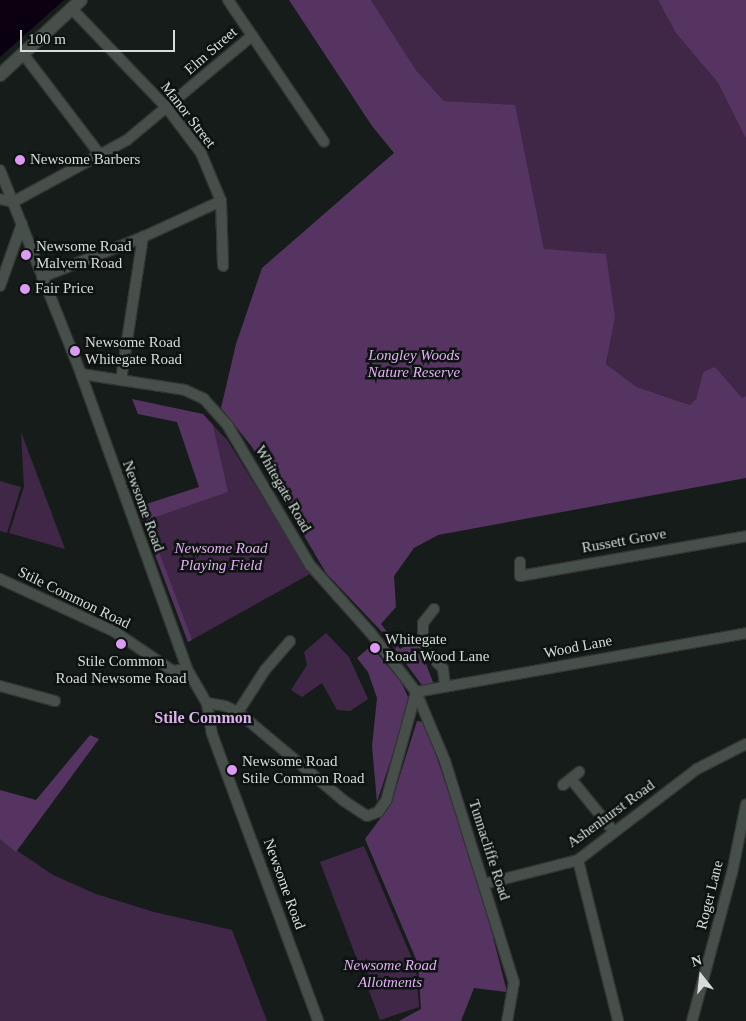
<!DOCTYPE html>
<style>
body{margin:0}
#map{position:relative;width:746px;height:1021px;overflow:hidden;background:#161c19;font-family:"Times New Roman",serif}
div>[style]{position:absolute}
.green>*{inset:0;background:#402748}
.forest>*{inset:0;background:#563461}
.water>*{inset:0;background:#0b0012}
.roads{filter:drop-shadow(1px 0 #323634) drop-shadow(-1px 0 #323634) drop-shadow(0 1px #323634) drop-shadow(0 -1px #323634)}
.minor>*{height:10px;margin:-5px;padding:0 5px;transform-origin:5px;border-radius:5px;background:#474f4b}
.tertiary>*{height:12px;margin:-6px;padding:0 6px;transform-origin:6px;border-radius:6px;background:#474f4b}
.dots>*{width:14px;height:14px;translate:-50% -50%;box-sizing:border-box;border:2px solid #0d1310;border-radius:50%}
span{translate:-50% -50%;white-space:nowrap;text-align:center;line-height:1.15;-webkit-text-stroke:5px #0d1310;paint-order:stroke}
.street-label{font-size:15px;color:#d7dcda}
.poi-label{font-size:15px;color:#d7dcda}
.left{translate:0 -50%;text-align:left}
.park-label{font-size:15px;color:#e5aef6;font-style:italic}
.neighbourhood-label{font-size:16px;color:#dfb0ee;font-weight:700}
.north{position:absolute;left:676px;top:951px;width:50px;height:50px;-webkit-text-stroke:4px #0d1310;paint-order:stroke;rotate:344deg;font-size:14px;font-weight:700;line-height:20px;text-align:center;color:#d7dcda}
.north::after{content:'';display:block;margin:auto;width:18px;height:22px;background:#d7dcda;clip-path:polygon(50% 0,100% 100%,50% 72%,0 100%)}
.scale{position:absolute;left:20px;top:30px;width:155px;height:22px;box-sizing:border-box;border:2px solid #d7dcda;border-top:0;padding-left:6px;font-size:15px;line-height:18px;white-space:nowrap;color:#d7dcda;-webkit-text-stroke:4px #0d1310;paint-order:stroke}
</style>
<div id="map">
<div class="green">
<div style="clip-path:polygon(371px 0,658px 0,675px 32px,718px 83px,746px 139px,746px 396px,742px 399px,715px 368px,703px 372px,696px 399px,690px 405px,637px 387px,606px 364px,615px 318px,566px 253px,544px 249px,526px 161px,468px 104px,444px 101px,416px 70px)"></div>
<div style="clip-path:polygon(213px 425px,228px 441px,310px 574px,188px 642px,143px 521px,227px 492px)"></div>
<div style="clip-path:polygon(21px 432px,65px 549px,9px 533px,24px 487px)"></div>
<div style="clip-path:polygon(0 481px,21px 487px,7px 533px,0 531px)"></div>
<div style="clip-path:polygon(326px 633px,349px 657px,368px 699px,350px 711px,337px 710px,322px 683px,302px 697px,291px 690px,307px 665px,304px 652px)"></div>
<div style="clip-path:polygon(0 839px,53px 875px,96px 894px,154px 912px,232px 930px,267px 1021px,0 1021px)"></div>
<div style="clip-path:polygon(364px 846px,416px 968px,419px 1007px,380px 1020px,320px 862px)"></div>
</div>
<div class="forest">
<div style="clip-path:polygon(289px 0,371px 0,416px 70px,444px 101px,515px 105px,544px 249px,606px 254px,615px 318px,606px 364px,637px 387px,690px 405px,696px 399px,703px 372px,715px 367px,742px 398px,746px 396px,746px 478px,438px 535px,414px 548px,394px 576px,396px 607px,381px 624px,400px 649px,417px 640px,434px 685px,424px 688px,384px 634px,326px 573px,252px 447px,221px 408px,236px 344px,262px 268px,394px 153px,372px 126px)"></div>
<div style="clip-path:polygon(658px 0,746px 0,746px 139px,718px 83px,675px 32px)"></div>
<div style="clip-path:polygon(132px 399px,203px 414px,213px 425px,228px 492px,147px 520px,192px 640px,188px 642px,137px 507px,199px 487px,177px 422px,138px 414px)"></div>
<div style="clip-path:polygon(371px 646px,401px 682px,410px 701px,377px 802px,372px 746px,377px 698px,368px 672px,357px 658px)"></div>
<div style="clip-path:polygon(417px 721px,424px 722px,439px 764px,481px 890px,507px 992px,474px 988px,461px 1021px,399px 1021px,421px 1009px,418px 964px,365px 839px,391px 804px)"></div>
<div style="clip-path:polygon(90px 735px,99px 739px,16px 852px,0 839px,0 790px,36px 800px)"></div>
</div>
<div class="water">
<div style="clip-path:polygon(0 0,64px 0,0 57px)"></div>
</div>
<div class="roads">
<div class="minor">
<div style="left:228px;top:0;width:171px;rotate:55.9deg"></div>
<div style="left:72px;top:9px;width:137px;rotate:46.2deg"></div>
<div style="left:167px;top:108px;width:56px;rotate:52.9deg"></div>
<div style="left:201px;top:153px;width:52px;rotate:67.4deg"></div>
<div style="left:221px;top:201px;width:65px;rotate:88.2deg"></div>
<div style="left:24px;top:55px;width:127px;rotate:52.7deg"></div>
<div style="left:0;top:170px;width:219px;rotate:68.3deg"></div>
<div style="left:81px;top:374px;width:313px;rotate:70.2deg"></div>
<div style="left:187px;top:669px;width:39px;rotate:60deg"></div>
<div style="left:207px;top:703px;width:31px;rotate:81deg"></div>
<div style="left:212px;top:734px;width:306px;rotate:69.7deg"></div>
<div style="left:0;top:199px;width:13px;rotate:13deg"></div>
<div style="left:13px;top:202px;width:130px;rotate:-28.5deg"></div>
<div style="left:127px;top:140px;width:163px;rotate:-39.8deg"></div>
<div style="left:42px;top:277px;width:109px;rotate:-21.6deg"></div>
<div style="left:143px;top:237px;width:86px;rotate:-24.8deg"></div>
<div style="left:0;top:286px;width:66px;rotate:-70.5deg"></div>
<div style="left:81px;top:374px;width:105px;rotate:8.7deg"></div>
<div style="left:185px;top:390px;width:21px;rotate:25deg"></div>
<div style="left:204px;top:399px;width:36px;rotate:48deg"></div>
<div style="left:228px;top:426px;width:161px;rotate:59.5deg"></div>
<div style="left:310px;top:565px;width:90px;rotate:48.2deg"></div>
<div style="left:370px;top:632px;width:76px;rotate:52.5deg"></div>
<div style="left:416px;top:692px;width:75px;rotate:67.2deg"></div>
<div style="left:445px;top:761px;width:232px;rotate:72.7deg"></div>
<div style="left:514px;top:982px;width:40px;rotate:100deg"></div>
<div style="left:121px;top:380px;width:145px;rotate:-81.3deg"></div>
<div style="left:520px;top:562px;width:14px;rotate:90deg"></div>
<div style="left:520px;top:576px;width:230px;rotate:-10deg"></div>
<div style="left:0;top:579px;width:127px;rotate:24.7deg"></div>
<div style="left:115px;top:632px;width:70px;rotate:33.9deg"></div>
<div style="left:173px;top:671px;width:14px;rotate:-8deg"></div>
<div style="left:434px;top:609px;width:18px;rotate:128deg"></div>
<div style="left:423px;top:623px;width:25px;rotate:90deg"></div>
<div style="left:423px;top:648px;width:29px;rotate:46deg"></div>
<div style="left:443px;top:669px;width:17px;rotate:83deg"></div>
<div style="left:0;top:686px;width:57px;rotate:15.3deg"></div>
<div style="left:416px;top:692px;width:335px;rotate:-10.1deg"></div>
<div style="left:207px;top:703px;width:18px;rotate:9deg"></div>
<div style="left:225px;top:706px;width:14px;rotate:25deg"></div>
<div style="left:238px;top:712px;width:138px;rotate:40deg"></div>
<div style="left:344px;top:801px;width:27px;rotate:33deg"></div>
<div style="left:367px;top:816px;width:12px;rotate:-20deg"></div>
<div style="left:378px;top:812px;width:14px;rotate:-54deg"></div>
<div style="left:386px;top:801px;width:113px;rotate:-74.6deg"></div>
<div style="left:238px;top:712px;width:50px;rotate:-57.3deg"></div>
<div style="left:265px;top:670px;width:38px;rotate:-49deg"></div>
<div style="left:571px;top:779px;width:68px;rotate:50.9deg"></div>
<div style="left:563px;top:785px;width:21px;rotate:-39deg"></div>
<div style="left:578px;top:860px;width:166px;rotate:76deg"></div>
<div style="left:484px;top:884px;width:97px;rotate:-14.3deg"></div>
<div style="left:578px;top:860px;width:150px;rotate:-37.4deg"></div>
<div style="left:697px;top:769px;width:55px;rotate:-27deg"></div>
<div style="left:692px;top:1021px;width:153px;rotate:-74.9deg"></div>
<div style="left:732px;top:873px;width:70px;rotate:-78.5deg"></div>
</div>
<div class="tertiary">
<div style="left:0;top:75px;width:110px;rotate:-42.8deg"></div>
</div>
</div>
<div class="dots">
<div style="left:20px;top:160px;background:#dd99f3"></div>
<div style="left:26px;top:255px;background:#dd99f3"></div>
<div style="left:25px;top:289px;background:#dd99f3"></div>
<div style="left:75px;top:351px;background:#dd99f3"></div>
<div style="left:121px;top:644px;background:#dd99f3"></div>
<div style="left:375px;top:648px;background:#dd99f3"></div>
<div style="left:232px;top:770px;background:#dd99f3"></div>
</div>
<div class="street-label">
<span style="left:211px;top:51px;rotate:-41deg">Elm Street</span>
<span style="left:188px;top:115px;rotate:52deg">Manor Street</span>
<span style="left:283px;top:489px;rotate:60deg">Whitegate Road</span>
<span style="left:143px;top:506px;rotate:70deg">Newsome Road</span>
<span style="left:624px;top:541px;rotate:-10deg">Russett Grove</span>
<span style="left:74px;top:598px;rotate:26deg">Stile Common Road</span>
<span style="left:578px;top:647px;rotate:-11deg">Wood Lane</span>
<span style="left:611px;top:814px;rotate:-36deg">Ashenhurst Road</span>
<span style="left:489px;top:850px;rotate:72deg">Tunnacliffe Road</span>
<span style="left:284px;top:884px;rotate:70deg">Newsome Road</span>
<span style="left:710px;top:895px;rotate:-76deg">Roger Lane</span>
</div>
<div class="poi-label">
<span class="left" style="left:30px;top:160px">Newsome Barbers</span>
<span class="left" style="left:36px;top:255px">Newsome Road<br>Malvern Road</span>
<span class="left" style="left:35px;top:289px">Fair Price</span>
<span class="left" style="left:85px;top:351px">Newsome Road<br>Whitegate Road</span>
<span class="left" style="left:385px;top:648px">Whitegate<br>Road Wood Lane</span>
<span style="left:121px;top:670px">Stile Common<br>Road Newsome Road</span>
<span class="left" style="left:242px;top:770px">Newsome Road<br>Stile Common Road</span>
</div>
<div class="park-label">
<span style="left:414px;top:364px">Longley Woods<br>Nature Reserve</span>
<span style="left:221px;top:557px">Newsome Road<br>Playing Field</span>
<span style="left:390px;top:974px">Newsome Road<br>Allotments</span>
</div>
<div class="neighbourhood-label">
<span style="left:203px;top:718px">Stile Common</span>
</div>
<div class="north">N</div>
<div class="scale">100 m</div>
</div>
